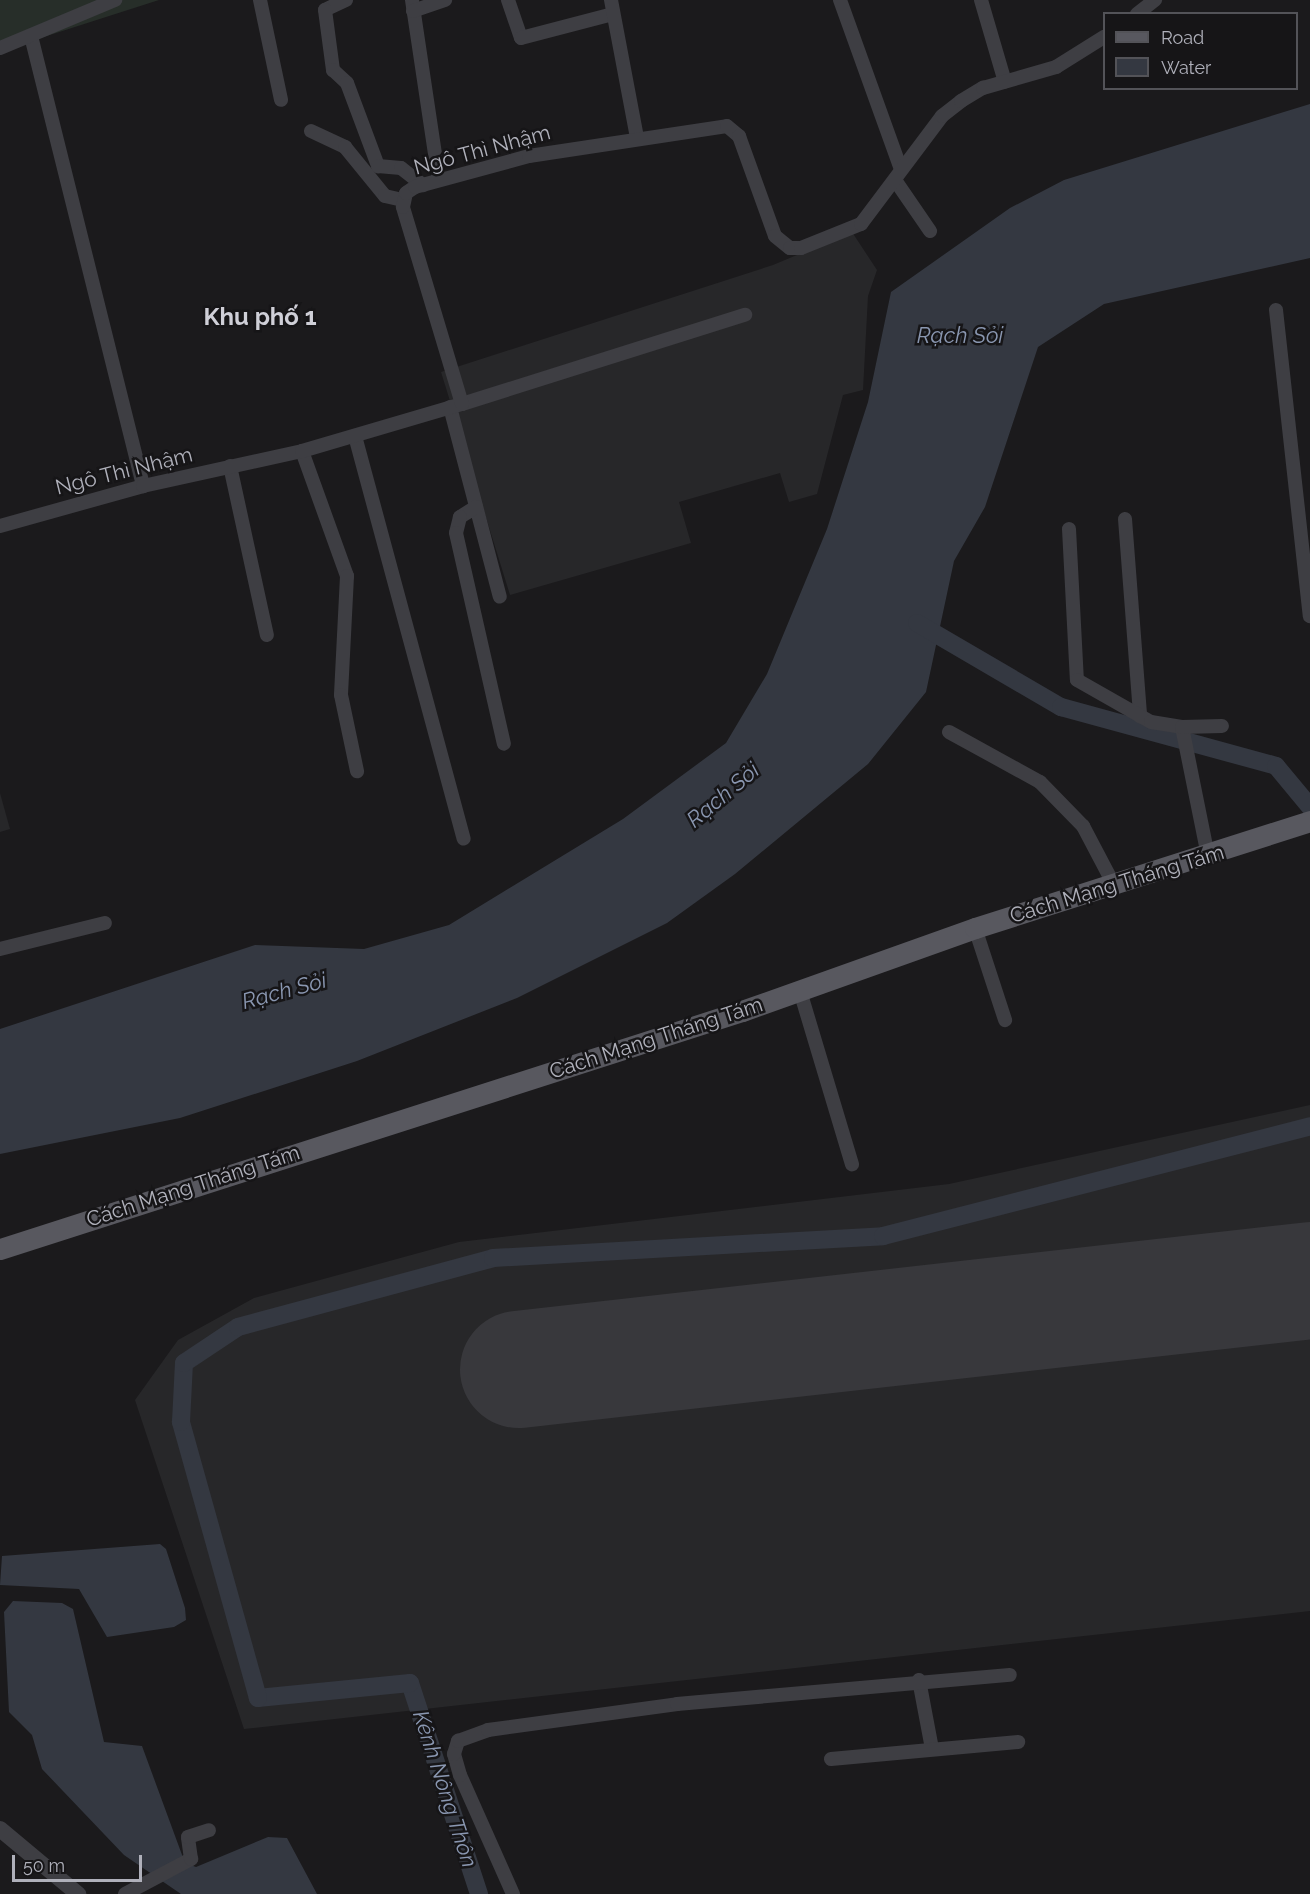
<!DOCTYPE html>
<meta charset="utf-8">
<style>
body{margin:0}
#map{position:relative;width:1310px;height:1894px;overflow:hidden;background:#1b1a1c;font-family:Raleway,sans-serif}
div>[style]{position:absolute}
.built>*{inset:0;background:#272729}
.green>*{inset:0;background:#272e29}
.water>*{inset:0;background:#343841}
.canal>*{height:18px;margin:-9px;padding:0 9px;transform-origin:9px;border-radius:9px;background:#343841}
.runway>*{height:117px;margin:-58.5px;padding:0 58.5px;transform-origin:58.5px;border-radius:58.5px;background:#38383c}
.minor>*{height:14px;margin:-7px;padding:0 7px;transform-origin:7px;border-radius:7px;background:#3e3e43}
.tertiary>*{height:16px;margin:-8px;padding:0 8px;transform-origin:8px;border-radius:8px;background:#3e3e43}
.primary>*{height:21px;margin:-10.5px;padding:0 10.5px;transform-origin:10.5px;border-radius:10.5px;background:#58585f}
span{translate:-50% -50%;white-space:nowrap;text-align:center;line-height:1.15;-webkit-text-stroke:5px #161517;paint-order:stroke}
.street-label{font-size:21px;color:#afb0ba}
.water-label{font-size:22px;color:#8a97b1;font-style:italic}
.quarter-label{font-size:24px;color:#cfcfd7;font-weight:700}
.legend{position:absolute;left:1103px;top:12px;width:195px;height:78px;box-sizing:border-box;background:#161517;border:2px solid #535358;margin:0;padding:8px 10px;list-style:none;font-size:18px;color:#afb0ba}
.legend li{display:flex;align-items:center;gap:12px;height:30px}
.legend b{width:30px;border:2px solid #535358}
.scale{position:absolute;left:12px;top:1855px;width:130px;height:27px;box-sizing:border-box;border:3px solid #afb0ba;border-top:0;padding-left:8px;font-size:18px;line-height:21px;white-space:nowrap;color:#afb0ba;-webkit-text-stroke:4px #161517;paint-order:stroke}
</style>
<div id="map">
<div class="built">
<div style="clip-path:polygon(852px 232px,877px 270px,868px 296px,863px 390px,843px 395px,817px 494px,789px 502px,780px 473px,679px 502px,691px 543px,510px 595px,441px 372px,773px 265px)"></div>
<div style="clip-path:polygon(0 793px,10px 829px,0 832px)"></div>
<div style="clip-path:polygon(1310px 1105px,1310px 1611px,244px 1729px,135px 1400px,178px 1340px,254px 1298px,459px 1242px,949px 1184px)"></div>
</div>
<div class="green">
<div style="clip-path:polygon(0 0,159px 0,0 51px)"></div>
</div>
<div class="water">
<div style="clip-path:polygon(1310px 104px,1310px 258px,1104px 304px,1038px 347px,985px 507px,954px 561px,926px 692px,868px 764px,735px 874px,667px 923px,517px 998px,357px 1061px,180px 1118px,0 1154px,0 1029px,255px 945px,364px 949px,449px 925px,623px 819px,726px 743px,767px 674px,827px 529px,868px 402px,891px 292px,1010px 208px,1064px 180px)"></div>
<div style="clip-path:polygon(160px 1544px,166px 1549px,185px 1608px,186px 1620px,174px 1627px,107px 1637px,79px 1589px,0 1585px,2px 1556px)"></div>
<div style="clip-path:polygon(13px 1601px,62px 1603px,73px 1609px,104px 1742px,142px 1746px,185px 1863px,196px 1867px,268px 1837px,287px 1838px,317px 1894px,181px 1894px,124px 1855px,42px 1769px,32px 1735px,9px 1712px,4px 1612px)"></div>
</div>
<div class="canal">
<div style="left:917px;top:623px;width:167px;rotate:30.3deg"></div>
<div style="left:1061px;top:707px;width:223px;rotate:15.3deg"></div>
<div style="left:1276px;top:766px;width:53px;rotate:50.3deg"></div>
<div style="left:479px;top:1894px;width:222px;rotate:-108.1deg"></div>
<div style="left:410px;top:1683px;width:153px;rotate:174.4deg"></div>
<div style="left:258px;top:1698px;width:287px;rotate:-105.6deg"></div>
<div style="left:181px;top:1422px;width:59px;rotate:-87.1deg"></div>
<div style="left:184px;top:1363px;width:65px;rotate:-33.7deg"></div>
<div style="left:238px;top:1327px;width:264px;rotate:-15.1deg"></div>
<div style="left:493px;top:1258px;width:391px;rotate:-3.2deg"></div>
<div style="left:883px;top:1236px;width:441px;rotate:-14.4deg"></div>
</div>
<div class="runway">
<div style="left:518px;top:1369px;width:797px;rotate:-6.41deg"></div>
</div>
<div class="minor">
<div style="left:260px;top:0;width:102px;rotate:78.1deg"></div>
<div style="left:346px;top:0;width:23px;rotate:155deg"></div>
<div style="left:325px;top:10px;width:61px;rotate:82.4deg"></div>
<div style="left:333px;top:70px;width:19px;rotate:43deg"></div>
<div style="left:347px;top:83px;width:89px;rotate:69.5deg"></div>
<div style="left:378px;top:166px;width:23px;rotate:5deg"></div>
<div style="left:401px;top:168px;width:28px;rotate:38deg"></div>
<div style="left:412px;top:0;width:182px;rotate:81.5deg"></div>
<div style="left:508px;top:0;width:40px;rotate:71.1deg"></div>
<div style="left:521px;top:38px;width:95px;rotate:-14.6deg"></div>
<div style="left:611px;top:0;width:139px;rotate:79.3deg"></div>
<div style="left:840px;top:0;width:180px;rotate:70.2deg"></div>
<div style="left:981px;top:0;width:85px;rotate:73.7deg"></div>
<div style="left:413px;top:11px;width:34px;rotate:-19deg"></div>
<div style="left:1137px;top:14px;width:23px;rotate:-38deg"></div>
<div style="left:31px;top:36px;width:464px;rotate:76deg"></div>
<div style="left:0;top:48px;width:125px;rotate:-22.7deg"></div>
<div style="left:311px;top:131px;width:38px;rotate:25deg"></div>
<div style="left:345px;top:147px;width:63px;rotate:50.8deg"></div>
<div style="left:385px;top:196px;width:18px;rotate:13deg"></div>
<div style="left:895px;top:180px;width:62px;rotate:55.5deg"></div>
<div style="left:1276px;top:310px;width:308px;rotate:83.7deg"></div>
<div style="left:462px;top:404px;width:297px;rotate:-17.5deg"></div>
<div style="left:450px;top:407px;width:196px;rotate:75.3deg"></div>
<div style="left:355px;top:436px;width:417px;rotate:74.9deg"></div>
<div style="left:302px;top:451px;width:133px;rotate:70.2deg"></div>
<div style="left:347px;top:576px;width:119px;rotate:92.9deg"></div>
<div style="left:341px;top:695px;width:78px;rotate:78.1deg"></div>
<div style="left:230px;top:466px;width:173px;rotate:77.7deg"></div>
<div style="left:476px;top:507px;width:19px;rotate:148deg"></div>
<div style="left:460px;top:517px;width:16px;rotate:104deg"></div>
<div style="left:456px;top:533px;width:216px;rotate:77.2deg"></div>
<div style="left:1125px;top:519px;width:198px;rotate:85.6deg"></div>
<div style="left:0;top:526px;width:148px;rotate:-15.6deg"></div>
<div style="left:143px;top:486px;width:163px;rotate:-12.4deg"></div>
<div style="left:302px;top:451px;width:167px;rotate:-16.4deg"></div>
<div style="left:462px;top:404px;width:206px;rotate:-106.7deg"></div>
<div style="left:403px;top:207px;width:14px;rotate:-78deg"></div>
<div style="left:406px;top:193px;width:11px;rotate:-34deg"></div>
<div style="left:415px;top:187px;width:118px;rotate:-15.2deg"></div>
<div style="left:529px;top:156px;width:200px;rotate:-8.6deg"></div>
<div style="left:727px;top:126px;width:16px;rotate:40deg"></div>
<div style="left:739px;top:136px;width:106px;rotate:70.2deg"></div>
<div style="left:775px;top:236px;width:19px;rotate:39deg"></div>
<div style="left:790px;top:248px;width:11px"></div>
<div style="left:801px;top:248px;width:65px;rotate:-21.8deg"></div>
<div style="left:861px;top:224px;width:135px;rotate:-53.1deg"></div>
<div style="left:942px;top:116px;width:24px;rotate:-38deg"></div>
<div style="left:961px;top:101px;width:26px;rotate:-31deg"></div>
<div style="left:983px;top:88px;width:76px;rotate:-16deg"></div>
<div style="left:1056px;top:67px;width:57px;rotate:-32deg"></div>
<div style="left:1069px;top:529px;width:151px;rotate:87deg"></div>
<div style="left:1077px;top:680px;width:85px;rotate:29.6deg"></div>
<div style="left:1151px;top:722px;width:31px;rotate:9deg"></div>
<div style="left:1182px;top:727px;width:132px;rotate:78.6deg"></div>
<div style="left:1182px;top:727px;width:40px;rotate:-1.4deg"></div>
<div style="left:949px;top:732px;width:104px;rotate:28.8deg"></div>
<div style="left:1040px;top:782px;width:62px;rotate:45.7deg"></div>
<div style="left:1083px;top:826px;width:67px;rotate:62.3deg"></div>
<div style="left:975px;top:928px;width:97px;rotate:71.9deg"></div>
<div style="left:0;top:949px;width:108px;rotate:-13.9deg"></div>
<div style="left:800px;top:991px;width:181px;rotate:73.3deg"></div>
<div style="left:919px;top:1680px;width:70px;rotate:79.3deg"></div>
<div style="left:831px;top:1759px;width:188px;rotate:-5.2deg"></div>
<div style="left:125px;top:1894px;width:75px;rotate:-27.9deg"></div>
<div style="left:191px;top:1859px;width:22px;rotate:-98deg"></div>
<div style="left:188px;top:1837px;width:22px;rotate:-18deg"></div>
<div style="left:513px;top:1894px;width:130px;rotate:-114deg"></div>
<div style="left:460px;top:1775px;width:22px;rotate:-106deg"></div>
<div style="left:454px;top:1754px;width:14px;rotate:-73deg"></div>
<div style="left:458px;top:1741px;width:32px;rotate:-20deg"></div>
<div style="left:488px;top:1730px;width:191px;rotate:-7.8deg"></div>
<div style="left:677px;top:1704px;width:334px;rotate:-5deg"></div>
</div>
<div class="tertiary">
<div style="left:0;top:1829px;width:102px;rotate:39.8deg"></div>
</div>
<div class="primary">
<div style="left:0;top:1249px;width:779px;rotate:-17.78deg"></div>
<div style="left:742px;top:1011px;width:247px;rotate:-19.6deg"></div>
<div style="left:975px;top:928px;width:352px;rotate:-17.7deg"></div>
</div>
<div class="street-label">
<span style="left:482px;top:150px;rotate:-15deg">Ngô Thì Nhậm</span>
<span style="left:124px;top:471px;rotate:-14deg">Ngô Thì Nhậm</span>
<span style="left:1117px;top:884px;rotate:-17deg">Cách Mạng Tháng Tám</span>
<span style="left:656px;top:1038px;rotate:-18deg">Cách Mạng Tháng Tám</span>
<span style="left:193px;top:1186px;rotate:-18deg">Cách Mạng Tháng Tám</span>
</div>
<div class="water-label">
<span style="left:960px;top:336px">Rạch Sỏi</span>
<span style="left:723px;top:795px;rotate:-40deg">Rạch Sỏi</span>
<span style="left:284px;top:991px;rotate:-15deg">Rạch Sỏi</span>
<span style="left:445px;top:1789px;rotate:72deg">Kênh Nông Thôn</span>
</div>
<div class="quarter-label">
<span style="left:260px;top:317px">Khu phố 1</span>
</div>
<ul class="legend">
<li><b style="height:8px;background:#58585f"></b>Road</li>
<li><b style="height:16px;background:#343841"></b>Water</li>
</ul>
<div class="scale">50 m</div>
</div>
